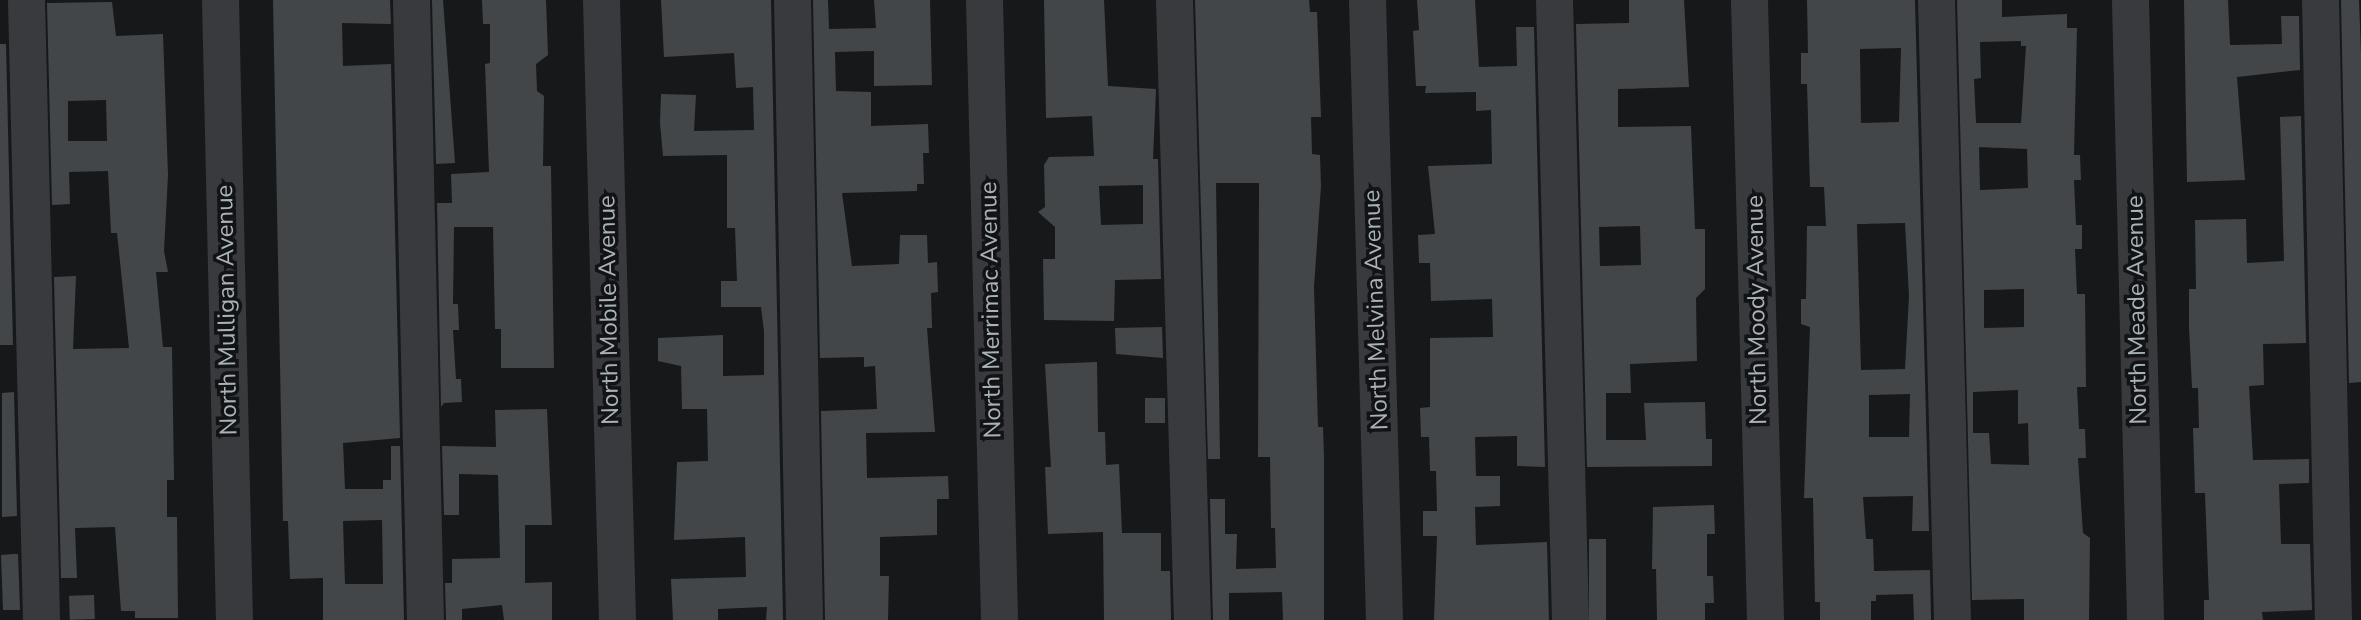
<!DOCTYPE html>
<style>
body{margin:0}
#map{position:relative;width:2361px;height:620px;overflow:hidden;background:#171819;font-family:"Nunito Sans",sans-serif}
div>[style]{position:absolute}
.building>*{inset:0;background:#434649;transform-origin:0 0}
.minor>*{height:37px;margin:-18.5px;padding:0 18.5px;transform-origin:18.5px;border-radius:18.5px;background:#383a3e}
span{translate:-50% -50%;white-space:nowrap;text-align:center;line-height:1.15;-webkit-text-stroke:7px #121314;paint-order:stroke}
.street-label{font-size:24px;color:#a9b1b9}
</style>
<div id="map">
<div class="building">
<div style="clip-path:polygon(evenodd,273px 0,390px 0,391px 24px,342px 23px,343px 66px,391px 64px,400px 438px,343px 443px,345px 489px,383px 489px,383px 480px,391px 480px,391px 446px,400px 446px,404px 620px,323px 620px,323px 578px,290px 579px,288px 521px,283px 521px,273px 0,382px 520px,383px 584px,345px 584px,343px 521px,382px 520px)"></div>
<div style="clip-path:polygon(432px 0,443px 0,455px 163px,436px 164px)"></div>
<div style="clip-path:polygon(482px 0,546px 0,548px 55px,536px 64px,537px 91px,544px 96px,543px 166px,551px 166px,554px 368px,501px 368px,501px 329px,495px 329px,493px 227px,454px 227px,453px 304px,458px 304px,459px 330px,453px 330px,456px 379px,461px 379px,462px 402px,444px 403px,441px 407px,437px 203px,452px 203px,451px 174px,489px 172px,485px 64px,490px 63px,490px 24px,483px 24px)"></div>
<div style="clip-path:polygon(661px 0,771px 0,783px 620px,766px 620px,767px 607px,718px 609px,718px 620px,673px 620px,671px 579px,746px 577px,745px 537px,674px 540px,677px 462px,708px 461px,707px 409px,682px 409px,681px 366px,658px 361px,658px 338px,723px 335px,723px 376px,764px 375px,764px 332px,761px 307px,721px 307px,721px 281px,737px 281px,735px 228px,727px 228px,727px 155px,663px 156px,660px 123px,661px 94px,696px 95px,694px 131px,754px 130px,753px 87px,736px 88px,734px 53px,664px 57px)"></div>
<div style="clip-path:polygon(813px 0,828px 0,829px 29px,876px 28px,874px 0,930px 0,932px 85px,874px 86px,874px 51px,835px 52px,836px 91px,871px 92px,871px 126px,928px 124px,929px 153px,923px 153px,924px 184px,917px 184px,917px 191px,842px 193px,852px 266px,899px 264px,900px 235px,927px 235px,928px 263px,937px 262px,938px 292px,931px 293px,932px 328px,927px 328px,935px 432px,866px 433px,867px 478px,948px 476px,949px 499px,937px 499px,937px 535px,880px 537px,880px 576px,889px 576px,888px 620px,825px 620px,821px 411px,877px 409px,875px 366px,864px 367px,864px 357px,820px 358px)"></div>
<div style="clip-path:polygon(evenodd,1044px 0,1104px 0,1108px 86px,1156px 89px,1153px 159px,1158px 159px,1161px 279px,1115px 280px,1114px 321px,1044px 320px,1043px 259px,1055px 259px,1055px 227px,1038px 212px,1045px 207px,1044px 165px,1049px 157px,1094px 156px,1092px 116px,1046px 118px,1044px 0,1143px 185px,1143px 224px,1101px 225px,1099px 186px,1143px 185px)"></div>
<div style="clip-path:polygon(1195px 0,1309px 0,1310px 12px,1317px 12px,1321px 117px,1311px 117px,1312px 154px,1320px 155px,1321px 186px,1314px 287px,1318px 427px,1323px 427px,1324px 457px,1324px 620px,1283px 620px,1282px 592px,1229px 593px,1229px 620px,1213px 620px,1210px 499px,1225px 499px,1225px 534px,1237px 534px,1236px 569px,1276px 568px,1275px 528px,1271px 528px,1270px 457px,1258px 457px,1259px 183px,1216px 183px,1220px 459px,1208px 459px)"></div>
<div style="clip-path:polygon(1417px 0,1475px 0,1479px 67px,1517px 66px,1516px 27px,1534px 27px,1545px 467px,1517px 466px,1517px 436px,1475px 437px,1476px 476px,1500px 476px,1500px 506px,1475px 507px,1476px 545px,1547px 542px,1549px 620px,1434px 620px,1437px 536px,1423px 536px,1423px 511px,1437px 511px,1436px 471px,1430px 471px,1429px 437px,1421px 437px,1420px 408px,1430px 407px,1430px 338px,1493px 337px,1492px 299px,1431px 301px,1430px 263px,1419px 263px,1418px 235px,1435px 234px,1428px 166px,1492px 164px,1491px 110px,1476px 111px,1476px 92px,1425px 93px,1426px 86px,1416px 86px,1413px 31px,1419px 30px)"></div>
<div style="clip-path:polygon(evenodd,1629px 0,1684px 0,1689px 87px,1618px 89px,1618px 127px,1691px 126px,1695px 229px,1705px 229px,1705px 289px,1696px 298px,1697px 361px,1630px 364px,1631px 393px,1606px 393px,1606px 440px,1646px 440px,1644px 403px,1705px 402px,1706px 439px,1712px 439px,1712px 466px,1587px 467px,1576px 24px,1629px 23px,1629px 0,1640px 226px,1641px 265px,1600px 266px,1599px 227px,1640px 226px)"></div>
<div style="clip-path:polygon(evenodd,1807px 0,1915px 0,1929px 531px,1912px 531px,1913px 496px,1863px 497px,1866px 539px,1873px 539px,1874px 571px,1930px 570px,1931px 620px,1914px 620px,1913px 594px,1876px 595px,1876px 601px,1871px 601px,1871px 620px,1820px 620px,1820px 602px,1815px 602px,1813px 498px,1804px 498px,1810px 327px,1801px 324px,1801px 299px,1806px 299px,1807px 226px,1826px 226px,1824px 187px,1810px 187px,1807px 84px,1801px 84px,1801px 53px,1808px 53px,1807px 0,1901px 48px,1899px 122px,1861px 123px,1860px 49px,1901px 48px,1807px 0,1905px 223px,1909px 296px,1905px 369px,1861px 370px,1857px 224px,1905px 223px,1807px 0,1910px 394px,1909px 437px,1869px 437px,1869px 395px,1910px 394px)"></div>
<div style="clip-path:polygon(evenodd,1957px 0,2002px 0,2002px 17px,2067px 14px,2067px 28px,2077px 28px,2074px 155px,2080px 155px,2081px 180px,2074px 180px,2076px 225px,2082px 225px,2082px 249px,2075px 249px,2077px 294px,2085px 294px,2086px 387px,2077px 387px,2079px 429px,2085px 429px,2086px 458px,2078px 458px,2083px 533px,2090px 538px,2089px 620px,2024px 620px,2024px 599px,1972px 600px,1957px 0,2021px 41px,2021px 46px,2026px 46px,2021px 123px,1976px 123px,1974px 79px,1981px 78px,1980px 42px,2021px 41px,1957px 0,1979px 147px,2027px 149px,2028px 188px,1980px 190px,1979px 147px,1957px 0,2024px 289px,2024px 327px,1984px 328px,1984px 290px,2024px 289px,1957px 0,2018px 390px,2018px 424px,2028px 423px,2029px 465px,1991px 464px,1989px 433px,1973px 433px,1973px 392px,2018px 390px)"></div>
<div style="clip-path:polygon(2184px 0,2228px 0,2230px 45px,2282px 44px,2281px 16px,2299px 16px,2300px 70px,2237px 77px,2245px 180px,2187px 182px)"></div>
<div style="clip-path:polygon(2341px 0,2359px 0,2361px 54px,2361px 382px,2349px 383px)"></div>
<div style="clip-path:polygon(evenodd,112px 2px,116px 36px,163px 34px,168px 175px,164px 251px,168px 272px,156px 272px,163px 347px,172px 347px,174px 480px,167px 480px,167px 517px,177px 517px,178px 618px,135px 618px,135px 611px,121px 611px,115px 527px,75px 528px,77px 578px,61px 578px,54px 277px,76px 276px,73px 349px,129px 348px,117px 233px,111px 233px,108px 171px,69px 172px,70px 204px,52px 205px,47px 3px,112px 2px,106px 100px,107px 141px,68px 141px,68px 101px,106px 100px)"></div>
<div style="clip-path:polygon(0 44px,6px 44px,13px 345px,0 345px)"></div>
<div style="clip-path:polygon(2301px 116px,2306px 343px,2263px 344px,2264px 385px,2249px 386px,2253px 460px,2309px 459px,2309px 483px,2279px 484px,2281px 544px,2310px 544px,2312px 610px,2262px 612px,2263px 620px,2204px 620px,2204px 600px,2209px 600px,2205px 493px,2195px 493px,2193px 428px,2199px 428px,2198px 388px,2192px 388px,2189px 327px,2189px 289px,2196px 289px,2195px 220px,2246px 219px,2247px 263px,2284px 261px,2280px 117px)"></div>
<div style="clip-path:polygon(1162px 327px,1163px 358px,1116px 354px,1115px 328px)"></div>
<div style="clip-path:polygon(1097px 362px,1098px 432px,1105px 432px,1106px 465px,1119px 464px,1122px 533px,1161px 533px,1161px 571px,1170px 571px,1171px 620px,1104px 620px,1103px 532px,1048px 534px,1045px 467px,1051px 467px,1045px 364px)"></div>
<div style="clip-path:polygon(14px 392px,17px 516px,2px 517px,2px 393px)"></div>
<div style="left:1145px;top:398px;width:20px;height:25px"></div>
<div style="clip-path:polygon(547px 409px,552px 525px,525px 525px,525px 583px,552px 582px,552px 620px,504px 620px,502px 605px,462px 609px,462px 620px,446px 620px,445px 583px,452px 583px,452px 559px,500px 558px,498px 475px,459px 474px,459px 515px,444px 515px,442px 446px,496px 447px,495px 410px)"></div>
<div style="clip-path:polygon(1714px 505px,1715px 534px,1707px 534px,1707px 576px,1713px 576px,1714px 603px,1705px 603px,1705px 620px,1657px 620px,1656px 569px,1652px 569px,1653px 507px)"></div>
<div style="left:1606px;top:539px;width:81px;height:17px;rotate:90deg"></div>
<div style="clip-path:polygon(13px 554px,18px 554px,20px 610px,3px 610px,1px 555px)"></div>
<div style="left:94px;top:595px;width:24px;height:25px;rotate:88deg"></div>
</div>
<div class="minor">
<div style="left:26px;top:0;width:620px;rotate:88.61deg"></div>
<div style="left:220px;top:0;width:620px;rotate:88.71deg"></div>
<div style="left:411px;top:0;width:620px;rotate:88.71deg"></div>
<div style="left:601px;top:0;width:620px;rotate:88.52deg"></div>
<div style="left:792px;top:0;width:620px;rotate:88.89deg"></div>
<div style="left:984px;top:0;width:620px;rotate:88.61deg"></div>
<div style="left:1174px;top:0;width:620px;rotate:88.34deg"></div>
<div style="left:1367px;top:0;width:620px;rotate:88.43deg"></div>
<div style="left:1554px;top:0;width:620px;rotate:88.52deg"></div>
<div style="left:1749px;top:0;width:620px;rotate:88.52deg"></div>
<div style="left:1936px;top:0;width:620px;rotate:88.52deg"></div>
<div style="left:2130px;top:0;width:620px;rotate:88.61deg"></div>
<div style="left:2320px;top:0;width:620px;rotate:88.8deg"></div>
</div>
<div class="street-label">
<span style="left:227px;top:310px;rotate:-91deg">North Mulligan Avenue</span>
<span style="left:609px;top:310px;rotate:-91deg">North Mobile Avenue</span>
<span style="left:991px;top:310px;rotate:-91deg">North Merrimac Avenue</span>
<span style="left:1376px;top:310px;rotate:-92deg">North Melvina Avenue</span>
<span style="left:1757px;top:310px;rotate:-91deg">North Moody Avenue</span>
<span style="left:2137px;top:310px;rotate:-91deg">North Meade Avenue</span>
</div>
</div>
